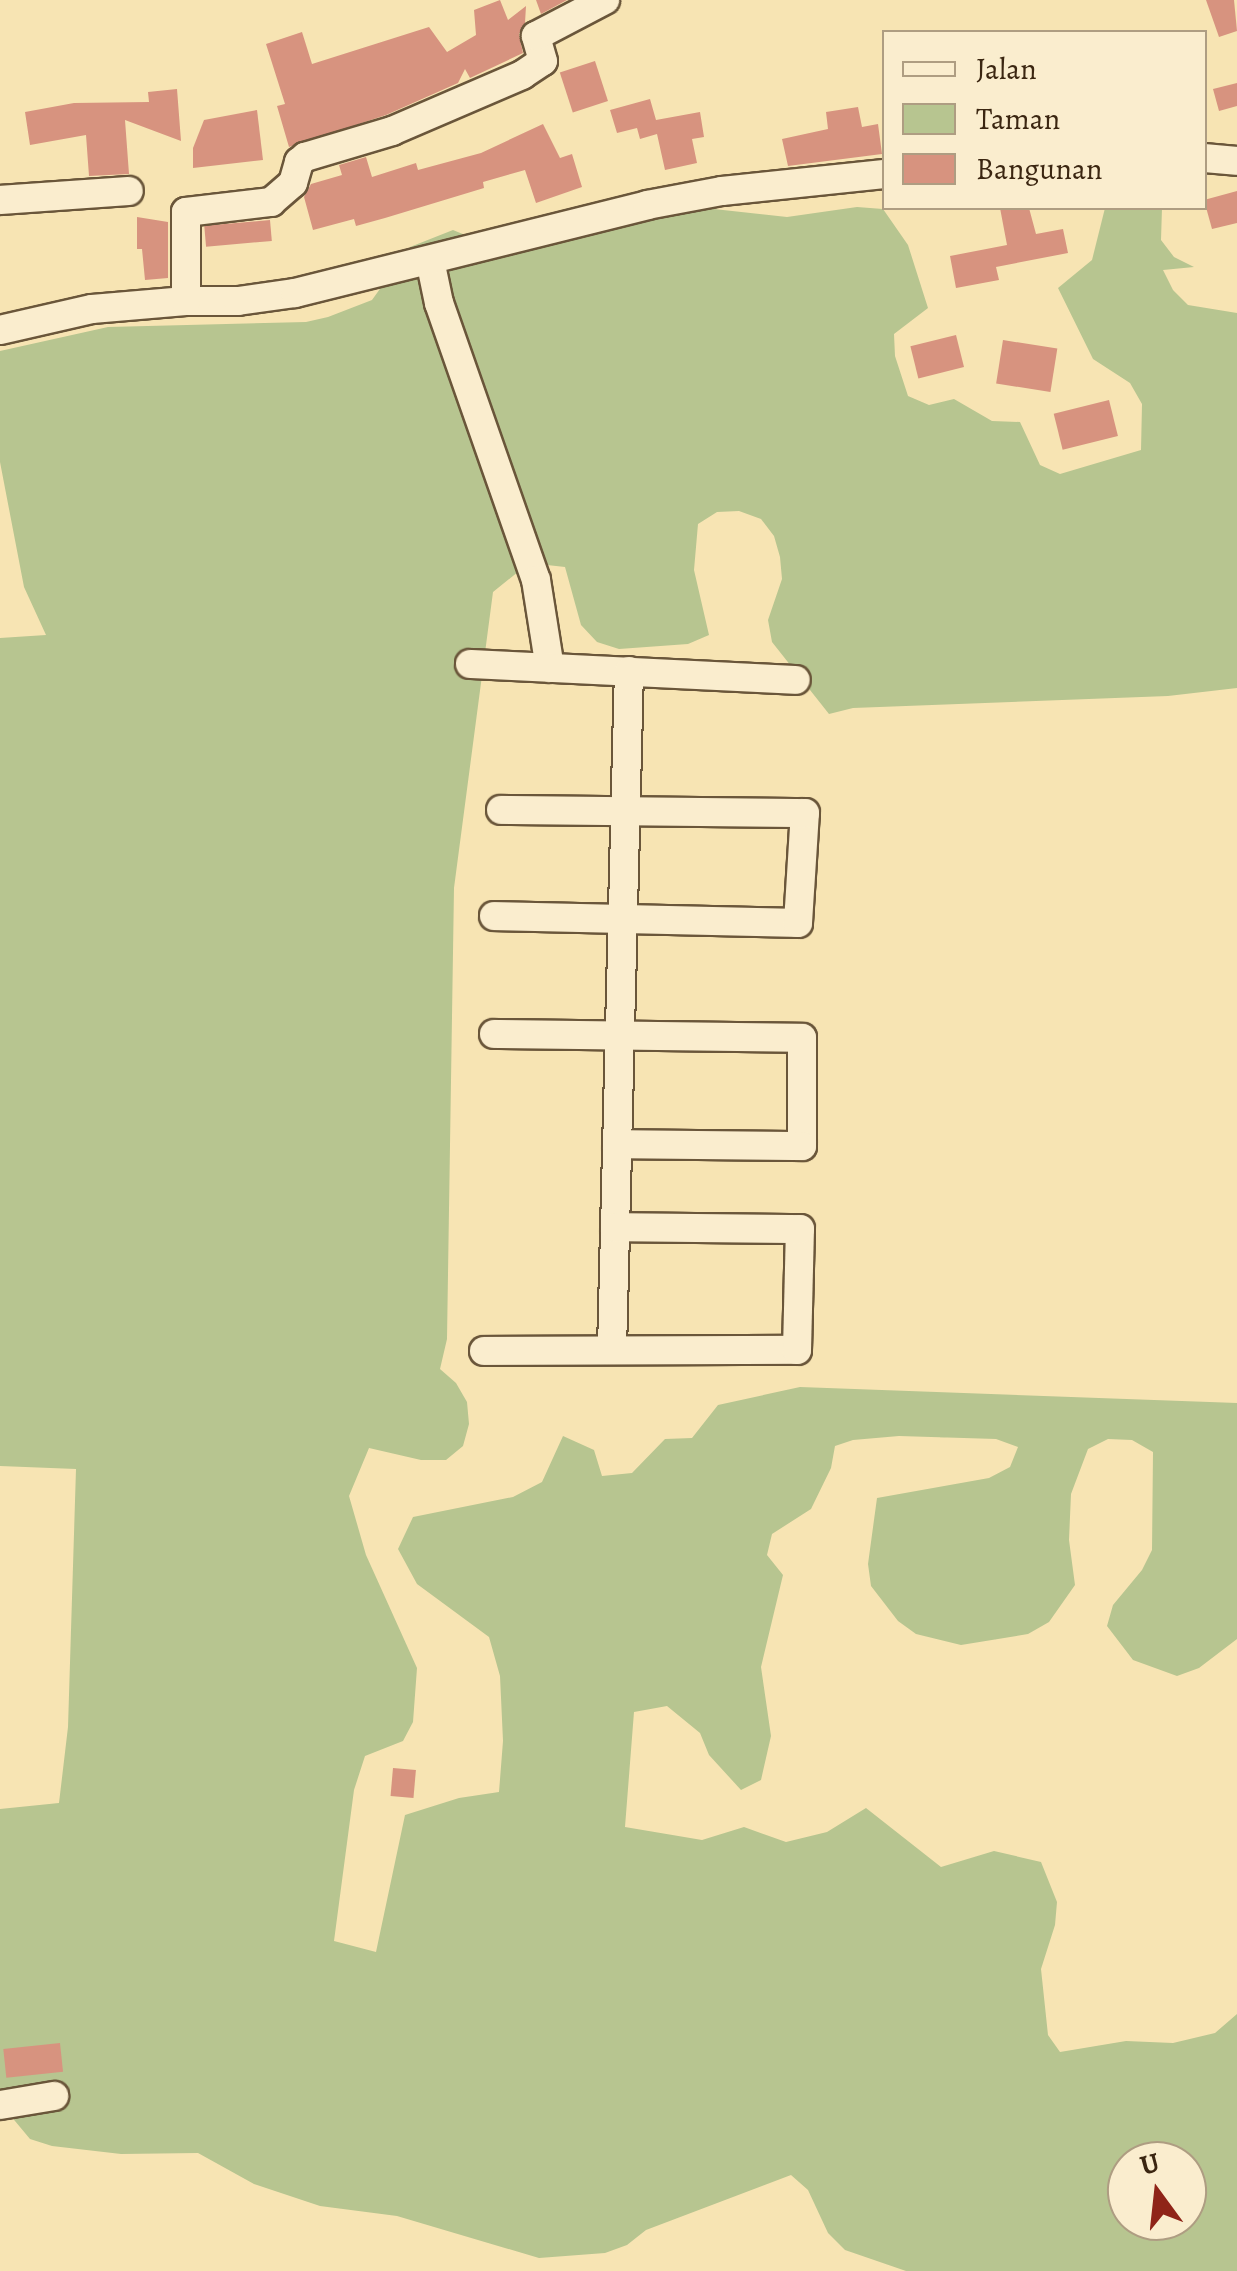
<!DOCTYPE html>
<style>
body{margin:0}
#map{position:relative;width:1237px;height:2271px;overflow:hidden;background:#f7e4b3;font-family:Alegreya,serif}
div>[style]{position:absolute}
.green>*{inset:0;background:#b7c590}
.building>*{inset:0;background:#d7937f;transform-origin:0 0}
.roads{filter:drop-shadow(2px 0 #6a563a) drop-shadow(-2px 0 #6a563a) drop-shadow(0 2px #6a563a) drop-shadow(0 -2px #6a563a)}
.minor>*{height:28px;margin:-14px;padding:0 14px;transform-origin:14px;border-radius:14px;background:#faedce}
span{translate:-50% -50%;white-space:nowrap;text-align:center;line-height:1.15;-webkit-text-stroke:9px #faedce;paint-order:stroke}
.legend{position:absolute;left:882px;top:30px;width:325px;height:180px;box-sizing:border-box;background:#faedce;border:2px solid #ae9d82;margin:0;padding:12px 18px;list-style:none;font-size:30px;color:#3b2611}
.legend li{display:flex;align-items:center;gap:20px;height:50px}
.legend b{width:50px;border:2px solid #ae9d82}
.north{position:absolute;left:1107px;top:2141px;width:100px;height:100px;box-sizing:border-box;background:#faedce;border:2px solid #ae9d82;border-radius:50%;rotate:345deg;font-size:28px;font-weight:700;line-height:40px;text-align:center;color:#3b2611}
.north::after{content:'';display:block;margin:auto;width:35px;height:45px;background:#8f2418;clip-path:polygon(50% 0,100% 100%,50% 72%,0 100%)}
</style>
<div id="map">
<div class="green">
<div style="clip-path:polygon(evenodd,632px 200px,787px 217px,857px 207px,883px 209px,908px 245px,928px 308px,894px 334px,895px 356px,908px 396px,929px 405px,954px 399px,992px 421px,1020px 422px,1040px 465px,1060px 474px,1141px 450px,1142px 404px,1130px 383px,1093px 359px,1058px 288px,1092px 260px,1105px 208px,1162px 208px,1161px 240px,1174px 257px,1194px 267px,1163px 270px,1173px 290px,1188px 305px,1237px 313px,1237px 688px,1168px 696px,853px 708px,829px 714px,772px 642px,768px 620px,782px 579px,780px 557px,774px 536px,761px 519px,739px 511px,717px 512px,698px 524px,694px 570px,709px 635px,688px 644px,619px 649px,597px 642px,581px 625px,565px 567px,529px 563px,493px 592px,454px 888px,447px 1339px,440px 1369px,456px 1383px,467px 1402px,469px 1424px,463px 1446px,446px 1460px,421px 1460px,369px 1448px,349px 1496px,366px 1555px,417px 1668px,413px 1722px,403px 1741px,365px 1756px,354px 1790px,334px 1941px,376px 1952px,405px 1815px,459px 1798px,499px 1792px,503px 1741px,500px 1676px,489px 1637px,417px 1584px,398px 1549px,413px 1517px,513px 1497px,542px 1482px,563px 1436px,594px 1450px,602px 1476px,632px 1473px,665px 1439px,692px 1438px,718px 1405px,800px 1387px,1237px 1403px,1237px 1639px,1199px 1668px,1177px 1676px,1133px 1660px,1107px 1626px,1113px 1605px,1142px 1570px,1152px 1550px,1153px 1452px,1132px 1440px,1108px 1439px,1088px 1449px,1071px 1494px,1069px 1540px,1075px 1585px,1049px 1622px,1028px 1634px,961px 1645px,916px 1634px,898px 1621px,871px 1586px,868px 1564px,877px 1498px,989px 1478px,1010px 1467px,1018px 1447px,996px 1439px,899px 1436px,853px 1440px,835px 1446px,831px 1468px,811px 1509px,772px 1534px,767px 1555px,783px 1575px,761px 1667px,771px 1736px,761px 1780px,741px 1790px,709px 1755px,700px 1733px,667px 1706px,634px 1712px,625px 1827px,702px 1840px,744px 1827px,786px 1842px,827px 1832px,866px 1808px,941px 1867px,994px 1851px,1041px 1862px,1057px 1902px,1055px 1925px,1041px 1969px,1048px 2035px,1060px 2052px,1126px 2041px,1173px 2043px,1215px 2033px,1237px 2014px,1237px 2271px,906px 2271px,845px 2250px,828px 2233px,808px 2190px,791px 2175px,646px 2230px,627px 2245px,605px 2253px,539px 2258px,397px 2216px,320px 2206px,254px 2184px,198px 2153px,121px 2154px,52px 2146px,30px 2139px,0 2103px,0 1809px,59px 1803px,68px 1727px,76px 1469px,0 1466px,0 638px,46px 635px,24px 587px,0 462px,0 351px,108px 327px,306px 322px,328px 317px,372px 300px,410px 247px,453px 230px,511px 254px,585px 206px,632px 200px,1127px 2161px,1187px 2161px,1187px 2221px,1127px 2221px,1127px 2161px)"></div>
</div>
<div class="building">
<div style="clip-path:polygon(500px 0,508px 20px,526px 6px,525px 23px,519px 34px,523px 53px,470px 78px,465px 69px,458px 83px,386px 115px,289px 147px,277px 106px,285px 104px,266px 44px,302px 32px,312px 64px,429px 27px,447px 52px,476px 35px,474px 10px)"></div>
<div style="clip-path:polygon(536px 0,567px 0,541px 14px)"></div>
<div style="clip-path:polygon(1206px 0,1234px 0,1237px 31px,1219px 37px)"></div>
<div style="left:595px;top:61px;width:42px;height:37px;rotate:72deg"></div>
<div style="clip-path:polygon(1237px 83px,1237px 106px,1219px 111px,1213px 89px)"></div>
<div style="clip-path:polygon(177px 89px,181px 141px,125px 120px,129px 174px,89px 176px,86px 135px,30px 145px,25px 112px,74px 103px,149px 102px,148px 92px)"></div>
<div style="clip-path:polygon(650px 99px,656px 120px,700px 112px,704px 137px,692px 139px,697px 163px,665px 170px,657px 134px,640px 139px,637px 128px,617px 133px,610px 110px)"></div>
<div style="clip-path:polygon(858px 107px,862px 127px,878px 124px,882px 154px,788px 166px,782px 139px,828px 129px,826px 112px)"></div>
<div style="clip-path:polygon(257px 110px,263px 160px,193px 168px,193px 148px,204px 120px)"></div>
<div style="clip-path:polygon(543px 124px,560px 158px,572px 154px,582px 187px,536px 203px,525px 170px,483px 182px,484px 188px,385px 218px,356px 226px,354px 219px,313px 230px,304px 197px,311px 184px,342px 175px,339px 165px,366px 157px,372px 177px,416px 163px,418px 170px,481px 153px)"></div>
<div style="clip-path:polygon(1237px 191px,1237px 223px,1212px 229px,1204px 200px)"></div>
<div style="clip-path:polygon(1000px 208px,1029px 208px,1036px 234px,1063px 229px,1068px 253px,996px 267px,999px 280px,956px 288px,950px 256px,1007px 245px)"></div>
<div style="clip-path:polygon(137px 217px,168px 222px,168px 278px,145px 280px,142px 249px,137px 249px)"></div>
<div style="left:270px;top:220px;width:21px;height:66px;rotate:85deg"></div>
<div style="left:956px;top:335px;width:33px;height:47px;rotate:76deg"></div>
<div style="left:1003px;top:340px;width:55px;height:44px;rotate:9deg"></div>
<div style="left:1109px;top:400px;width:37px;height:57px;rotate:76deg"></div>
<div style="left:393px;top:1768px;width:23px;height:28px;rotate:5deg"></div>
<div style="left:60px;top:2043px;width:29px;height:57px;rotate:84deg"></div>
</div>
<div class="roads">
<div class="minor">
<div style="left:1204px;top:158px;width:33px;rotate:5deg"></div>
<div style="left:0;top:200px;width:129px;rotate:-4deg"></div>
<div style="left:430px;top:260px;width:44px;rotate:78.2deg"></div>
<div style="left:439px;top:303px;width:293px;rotate:70.7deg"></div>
<div style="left:536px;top:580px;width:89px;rotate:81deg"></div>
<div style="left:186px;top:301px;width:52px"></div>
<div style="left:238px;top:301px;width:58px;rotate:-8deg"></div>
<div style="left:295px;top:293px;width:363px;rotate:-14deg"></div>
<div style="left:647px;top:205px;width:76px;rotate:-10.6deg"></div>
<div style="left:722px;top:191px;width:163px;rotate:-6deg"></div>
<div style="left:0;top:330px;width:94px;rotate:-12.9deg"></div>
<div style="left:92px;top:309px;width:94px;rotate:-4.9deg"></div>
<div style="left:186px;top:301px;width:89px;rotate:-90deg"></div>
<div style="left:186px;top:212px;width:86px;rotate:-6.7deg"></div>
<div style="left:271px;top:202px;width:29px;rotate:-41deg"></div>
<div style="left:293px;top:183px;width:22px;rotate:-74deg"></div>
<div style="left:299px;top:162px;width:8px;rotate:-40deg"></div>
<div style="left:305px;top:157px;width:91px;rotate:-16.6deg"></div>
<div style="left:392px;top:131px;width:142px;rotate:-23.3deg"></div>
<div style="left:522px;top:75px;width:25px;rotate:-34deg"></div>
<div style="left:543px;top:61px;width:26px;rotate:-106deg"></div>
<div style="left:536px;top:36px;width:78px;rotate:-27.6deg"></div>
<div style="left:470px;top:664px;width:326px;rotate:2.8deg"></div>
<div style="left:494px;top:916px;width:304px;rotate:1.3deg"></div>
<div style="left:798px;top:923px;width:110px;rotate:-86.4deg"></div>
<div style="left:805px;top:813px;width:304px;rotate:-179.4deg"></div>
<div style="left:494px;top:1034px;width:308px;rotate:0.7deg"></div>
<div style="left:802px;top:1038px;width:108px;rotate:90deg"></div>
<div style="left:802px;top:1146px;width:185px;rotate:-179.4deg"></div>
<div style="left:612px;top:1350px;width:679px;rotate:-88.57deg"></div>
<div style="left:484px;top:1351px;width:313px;rotate:-0.2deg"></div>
<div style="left:797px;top:1350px;width:121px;rotate:-88.6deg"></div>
<div style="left:800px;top:1229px;width:185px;rotate:-179.4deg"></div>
<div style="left:0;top:2105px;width:55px;rotate:-9.5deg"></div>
</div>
</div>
<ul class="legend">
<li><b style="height:12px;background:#faedce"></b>Jalan</li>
<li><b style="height:28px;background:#b7c590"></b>Taman</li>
<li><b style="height:28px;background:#d7937f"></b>Bangunan</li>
</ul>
<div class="north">U</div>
</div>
